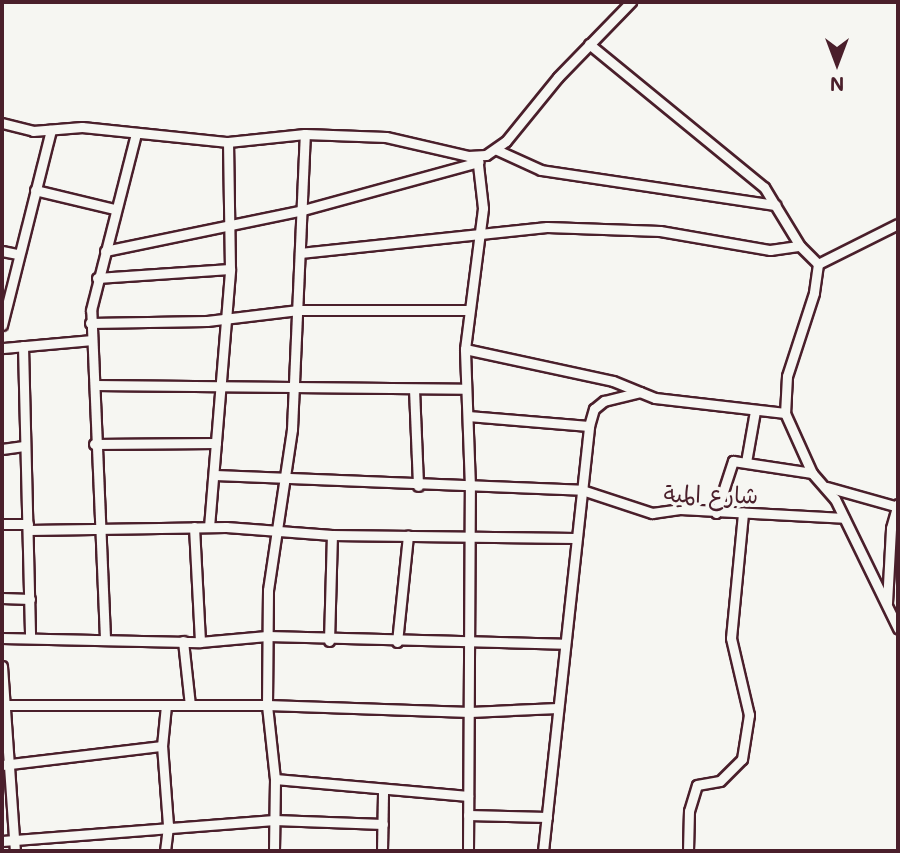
<!DOCTYPE html>
<meta charset="utf-8">
<style>
body{margin:0}
#map{position:relative;width:900px;height:853px;overflow:hidden;background:#f6f6f2;font-family:Mali,"Playpen Sans Arabic",sans-serif}
div>[style]{position:absolute}
.roads{filter:drop-shadow(2px 0 #4a1f2b) drop-shadow(-2px 0 #4a1f2b) drop-shadow(0 2px #4a1f2b) drop-shadow(0 -2px #4a1f2b)}
.minor>*{height:9px;margin:-4.5px;padding:0 4.5px;transform-origin:4.5px;border-radius:4.5px;background:#f6f6f2}
span{translate:-50% -50%;white-space:nowrap;text-align:center;line-height:1.15;-webkit-text-stroke:7px #f6f6f2;paint-order:stroke}
.street-label{font-size:23px;color:#4a1f2b}
.frame{position:absolute;inset:0;border:4px solid #4a1f2b;pointer-events:none}
.north{position:absolute;left:802px;top:28px;width:70px;height:70px;-webkit-text-stroke:5px #f6f6f2;paint-order:stroke;rotate:180deg;font-size:19px;font-weight:700;line-height:28px;text-align:center;color:#4a1f2b}
.north::after{content:'';display:block;margin:auto;width:24px;height:32px;background:#4a1f2b;clip-path:polygon(50% 0,100% 100%,50% 72%,0 100%)}
</style>
<div id="map">
<div class="roads">
<div class="minor">
<div style="left:589px;top:44px;width:226px;rotate:39.3deg"></div>
<div style="left:764px;top:187px;width:21px;rotate:59deg"></div>
<div style="left:2px;top:123px;width:32px;rotate:14deg"></div>
<div style="left:33px;top:131px;width:49px;rotate:-4.7deg"></div>
<div style="left:82px;top:127px;width:147px;rotate:5.9deg"></div>
<div style="left:228px;top:142px;width:77px;rotate:-5.9deg"></div>
<div style="left:305px;top:134px;width:81px;rotate:2.1deg"></div>
<div style="left:386px;top:137px;width:84px;rotate:13deg"></div>
<div style="left:468px;top:156px;width:18px;rotate:-3deg"></div>
<div style="left:486px;top:155px;width:24px;rotate:-35deg"></div>
<div style="left:506px;top:141px;width:82px;rotate:-50.9deg"></div>
<div style="left:558px;top:77px;width:105px;rotate:-45.8deg"></div>
<div style="left:497px;top:150px;width:48px;rotate:24.4deg"></div>
<div style="left:541px;top:170px;width:237px;rotate:8.5deg"></div>
<div style="left:775px;top:205px;width:48px;rotate:58.6deg"></div>
<div style="left:800px;top:246px;width:25px;rotate:45deg"></div>
<div style="left:35px;top:190px;width:82px;rotate:13.4deg"></div>
<div style="left:2px;top:251px;width:16px;rotate:11deg"></div>
<div style="left:105px;top:251px;width:202px;rotate:-11.7deg"></div>
<div style="left:303px;top:210px;width:182px;rotate:-15.3deg"></div>
<div style="left:300px;top:253px;width:248px;rotate:-6deg"></div>
<div style="left:547px;top:227px;width:113px;rotate:2deg"></div>
<div style="left:660px;top:231px;width:112px;rotate:9.8deg"></div>
<div style="left:770px;top:250px;width:30px;rotate:-8deg"></div>
<div style="left:818px;top:264px;width:29px;rotate:98deg"></div>
<div style="left:814px;top:293px;width:87px;rotate:108deg"></div>
<div style="left:787px;top:376px;width:37px;rotate:93deg"></div>
<div style="left:785px;top:413px;width:66px;rotate:65.8deg"></div>
<div style="left:812px;top:473px;width:35px;rotate:49deg"></div>
<div style="left:835px;top:499px;width:144px;rotate:64deg"></div>
<div style="left:818px;top:264px;width:89px;rotate:-26.6deg"></div>
<div style="left:97px;top:278px;width:133px;rotate:-3.9deg"></div>
<div style="left:90px;top:323px;width:117px;rotate:-1deg"></div>
<div style="left:207px;top:321px;width:92px;rotate:-6.9deg"></div>
<div style="left:298px;top:310px;width:171px"></div>
<div style="left:2px;top:325px;width:201px;rotate:-75.9deg"></div>
<div style="left:23px;top:346px;width:292px;rotate:88.6deg"></div>
<div style="left:2px;top:348px;width:89px;rotate:-5.1deg"></div>
<div style="left:465px;top:349px;width:151px;rotate:12.2deg"></div>
<div style="left:613px;top:381px;width:29px;rotate:22deg"></div>
<div style="left:95px;top:385px;width:370px;rotate:0.6deg"></div>
<div style="left:414px;top:389px;width:97px;rotate:87.6deg"></div>
<div style="left:468px;top:416px;width:121px;rotate:4.7deg"></div>
<div style="left:589px;top:426px;width:18px;rotate:-74deg"></div>
<div style="left:594px;top:409px;width:13px;rotate:-39deg"></div>
<div style="left:604px;top:401px;width:37px;rotate:-14deg"></div>
<div style="left:640px;top:392px;width:16px;rotate:22deg"></div>
<div style="left:655px;top:398px;width:131px;rotate:6.6deg"></div>
<div style="left:94px;top:444px;width:122px;rotate:-0.5deg"></div>
<div style="left:2px;top:449px;width:22px;rotate:-8deg"></div>
<div style="left:746px;top:462px;width:52px;rotate:-80deg"></div>
<div style="left:215px;top:475px;width:367px;rotate:2.3deg"></div>
<div style="left:582px;top:490px;width:74px;rotate:18.2deg"></div>
<div style="left:652px;top:513px;width:28px;rotate:-8deg"></div>
<div style="left:680px;top:509px;width:164px;rotate:3.1deg"></div>
<div style="left:827px;top:487px;width:74px;rotate:15.7deg"></div>
<div style="left:716px;top:513px;width:55px;rotate:-71.9deg"></div>
<div style="left:733px;top:461px;width:80px;rotate:8.6deg"></div>
<div style="left:2px;top:524px;width:26px"></div>
<div style="left:194px;top:527px;width:115px;rotate:87deg"></div>
<div style="left:209px;top:527px;width:259px;rotate:-85.3deg"></div>
<div style="left:230px;top:269px;width:127px;rotate:-90.9deg"></div>
<div style="left:28px;top:530px;width:198px;rotate:-0.9deg"></div>
<div style="left:226px;top:527px;width:106px;rotate:4.3deg"></div>
<div style="left:332px;top:535px;width:243px;rotate:0.7deg"></div>
<div style="left:2px;top:598px;width:28px;rotate:2deg"></div>
<div style="left:887px;top:603px;width:75px;rotate:-86.9deg"></div>
<div style="left:891px;top:528px;width:25px;rotate:-74deg"></div>
<div style="left:2px;top:638px;width:198px;rotate:1.2deg"></div>
<div style="left:200px;top:642px;width:67px;rotate:-5.1deg"></div>
<div style="left:267px;top:636px;width:297px;rotate:1.5deg"></div>
<div style="left:105px;top:638px;width:328px;rotate:-92.4deg"></div>
<div style="left:91px;top:310px;width:182px;rotate:-75.7deg"></div>
<div style="left:183px;top:641px;width:64px;rotate:83.8deg"></div>
<div style="left:329px;top:641px;width:106px;rotate:-88.4deg"></div>
<div style="left:397px;top:642px;width:107px;rotate:-84.1deg"></div>
<div style="left:2px;top:666px;width:185px;rotate:86deg"></div>
<div style="left:6px;top:705px;width:261px"></div>
<div style="left:267px;top:705px;width:203px;rotate:2deg"></div>
<div style="left:470px;top:712px;width:88px;rotate:-2.6deg"></div>
<div style="left:2px;top:765px;width:161px;rotate:-6.8deg"></div>
<div style="left:275px;top:779px;width:194px;rotate:5deg"></div>
<div style="left:468px;top:815px;width:79px;rotate:1.5deg"></div>
<div style="left:2px;top:841px;width:273px;rotate:-4.4deg"></div>
<div style="left:274px;top:820px;width:109px;rotate:2.1deg"></div>
<div style="left:165px;top:851px;width:26px;rotate:-83deg"></div>
<div style="left:168px;top:825px;width:79px;rotate:-94.3deg"></div>
<div style="left:162px;top:746px;width:41px;rotate:-84.4deg"></div>
<div style="left:274px;top:851px;width:72px;rotate:-89.2deg"></div>
<div style="left:275px;top:779px;width:74px;rotate:-96.2deg"></div>
<div style="left:267px;top:705px;width:115px;rotate:-89.5deg"></div>
<div style="left:268px;top:590px;width:163px;rotate:-81.5deg"></div>
<div style="left:292px;top:429px;width:295px;rotate:-87.5deg"></div>
<div style="left:382px;top:851px;width:60px;rotate:-89deg"></div>
<div style="left:468px;top:851px;width:364px;rotate:-89.7deg"></div>
<div style="left:470px;top:487px;width:138px;rotate:-92.1deg"></div>
<div style="left:465px;top:349px;width:142px;rotate:-82.7deg"></div>
<div style="left:483px;top:208px;width:52px;rotate:-96.6deg"></div>
<div style="left:543px;top:851px;width:427px;rotate:-83.8deg"></div>
<div style="left:688px;top:851px;width:40px;rotate:-88.6deg"></div>
<div style="left:689px;top:811px;width:27px;rotate:-73deg"></div>
<div style="left:697px;top:785px;width:23px;rotate:-10deg"></div>
<div style="left:720px;top:781px;width:31px;rotate:-45deg"></div>
<div style="left:742px;top:759px;width:45px;rotate:-81deg"></div>
<div style="left:749px;top:715px;width:79px;rotate:-103.2deg"></div>
<div style="left:731px;top:638px;width:126px;rotate:-84.5deg"></div>
</div>
</div>
<div class="street-label">
<span style="left:711px;top:494px;rotate:1deg">شارع المية</span>
</div>
<div class="frame"></div>
<div class="north">N</div>
</div>
